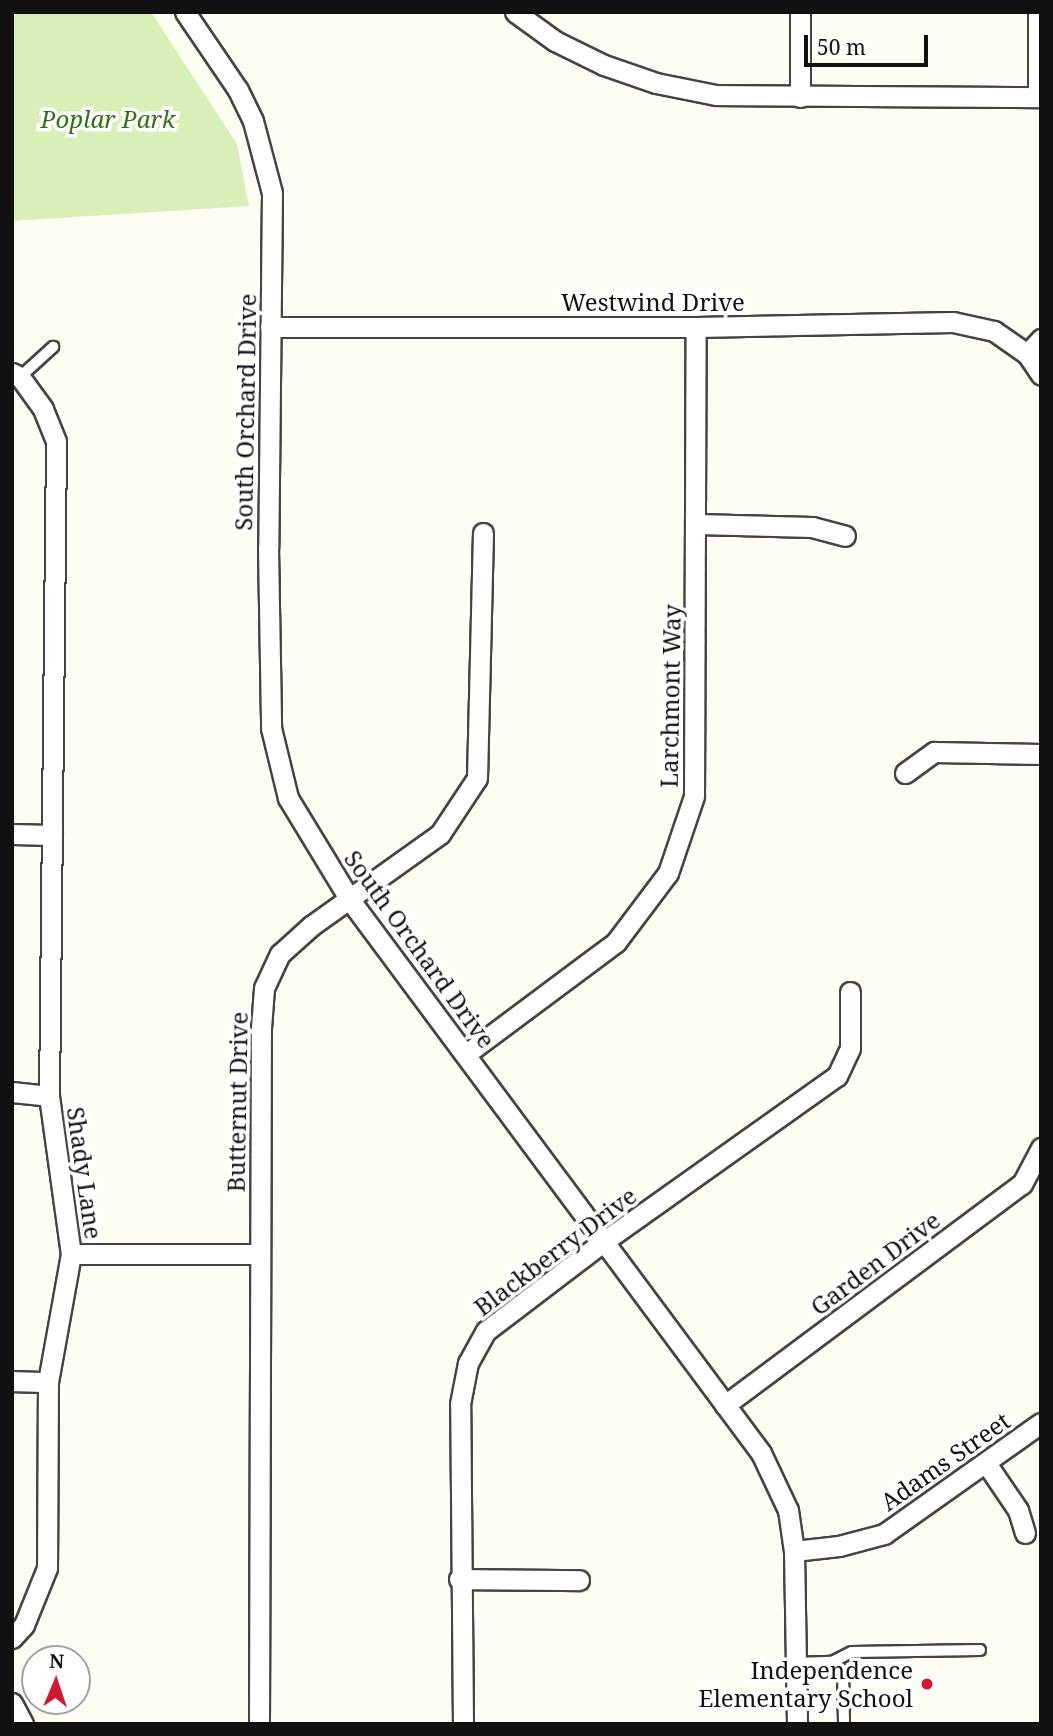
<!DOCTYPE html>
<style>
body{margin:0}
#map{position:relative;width:1053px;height:1736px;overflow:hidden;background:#fffcf4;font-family:"Noto Serif",serif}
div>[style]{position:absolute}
.green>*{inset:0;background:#d9efb8}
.roads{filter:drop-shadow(2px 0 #444) drop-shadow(-2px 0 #444) drop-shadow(0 2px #444) drop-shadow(0 -2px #444)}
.lane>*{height:10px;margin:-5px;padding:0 5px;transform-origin:5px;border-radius:5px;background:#fff}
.street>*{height:19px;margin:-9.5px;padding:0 9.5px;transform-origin:9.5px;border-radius:9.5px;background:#fff}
.dots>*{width:19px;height:19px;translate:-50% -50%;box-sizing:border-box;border:4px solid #fff;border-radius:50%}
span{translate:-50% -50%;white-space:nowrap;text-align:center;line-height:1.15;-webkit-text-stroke:7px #fff;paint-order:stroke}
.park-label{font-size:24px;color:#327118;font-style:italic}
.street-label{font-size:24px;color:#111}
.poi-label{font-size:24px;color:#111}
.right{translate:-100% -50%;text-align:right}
.frame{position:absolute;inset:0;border:14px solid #111;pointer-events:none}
.north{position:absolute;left:21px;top:1645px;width:70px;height:70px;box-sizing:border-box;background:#fff;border:2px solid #a0a0a0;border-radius:50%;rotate:2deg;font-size:19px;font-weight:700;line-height:28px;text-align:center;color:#111}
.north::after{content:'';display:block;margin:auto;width:24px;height:32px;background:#d11831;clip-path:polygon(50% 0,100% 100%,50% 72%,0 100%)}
.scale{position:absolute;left:804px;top:35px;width:124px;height:32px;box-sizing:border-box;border:4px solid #111;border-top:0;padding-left:9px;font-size:21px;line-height:24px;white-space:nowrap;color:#111;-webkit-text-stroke:5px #fff;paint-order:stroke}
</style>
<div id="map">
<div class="green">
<div style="clip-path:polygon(12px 12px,151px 12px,237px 144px,249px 206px,12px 221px)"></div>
</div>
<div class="roads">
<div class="lane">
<div style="left:20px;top:377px;width:45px;rotate:-42.3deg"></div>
<div style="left:832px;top:1662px;width:22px;rotate:-27deg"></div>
<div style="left:852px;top:1652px;width:128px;rotate:-0.9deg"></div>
<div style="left:796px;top:1663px;width:36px;rotate:-2deg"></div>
<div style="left:832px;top:1662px;width:14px;rotate:39deg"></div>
<div style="left:843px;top:1671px;width:53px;rotate:88.9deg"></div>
</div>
<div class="street">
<div style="left:185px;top:12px;width:94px;rotate:55.8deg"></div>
<div style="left:238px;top:90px;width:34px;rotate:64deg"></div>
<div style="left:253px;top:121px;width:74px;rotate:75.2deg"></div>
<div style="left:272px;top:193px;width:355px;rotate:90.6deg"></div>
<div style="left:268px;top:548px;width:180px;rotate:89deg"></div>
<div style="left:271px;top:728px;width:72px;rotate:76.3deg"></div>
<div style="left:288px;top:798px;width:119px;rotate:58.7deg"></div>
<div style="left:350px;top:900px;width:689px;rotate:53.38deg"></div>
<div style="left:761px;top:1453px;width:63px;rotate:64.7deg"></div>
<div style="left:788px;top:1510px;width:41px;rotate:81.7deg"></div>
<div style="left:794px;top:1551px;width:173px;rotate:89deg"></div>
<div style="left:515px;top:12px;width:49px;rotate:35.9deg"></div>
<div style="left:555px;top:41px;width:55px;rotate:26.1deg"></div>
<div style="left:604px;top:65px;width:55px;rotate:19.1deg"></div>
<div style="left:656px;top:83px;width:61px;rotate:11.3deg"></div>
<div style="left:716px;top:95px;width:325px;rotate:0.4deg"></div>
<div style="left:800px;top:12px;width:85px;rotate:90deg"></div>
<div style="left:1038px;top:97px;width:85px;rotate:-90deg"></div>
<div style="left:270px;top:327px;width:426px"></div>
<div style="left:696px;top:327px;width:257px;rotate:-1.1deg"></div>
<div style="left:953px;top:322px;width:42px;rotate:12.4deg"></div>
<div style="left:994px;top:331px;width:40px;rotate:34.9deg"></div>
<div style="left:1027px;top:354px;width:25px;rotate:56deg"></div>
<div style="left:1027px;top:354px;width:21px;rotate:-47deg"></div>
<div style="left:12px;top:373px;width:9px;rotate:27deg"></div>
<div style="left:20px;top:377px;width:39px;rotate:54deg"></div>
<div style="left:43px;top:409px;width:35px;rotate:68deg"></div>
<div style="left:56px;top:442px;width:654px;rotate:90.61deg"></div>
<div style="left:49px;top:1096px;width:160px;rotate:82.1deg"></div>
<div style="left:71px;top:1254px;width:130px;rotate:100.2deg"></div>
<div style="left:48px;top:1382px;width:186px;rotate:90.3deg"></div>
<div style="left:47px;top:1568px;width:61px;rotate:112deg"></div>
<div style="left:24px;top:1625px;width:18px;rotate:133deg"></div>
<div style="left:697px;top:524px;width:115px;rotate:1.5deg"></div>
<div style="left:812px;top:527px;width:34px;rotate:15deg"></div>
<div style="left:905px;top:773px;width:36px;rotate:-36deg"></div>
<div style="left:934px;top:752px;width:107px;rotate:1.1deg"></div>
<div style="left:12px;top:834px;width:40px;rotate:1.4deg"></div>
<div style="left:466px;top:1054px;width:187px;rotate:-36.7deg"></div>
<div style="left:616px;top:942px;width:86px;rotate:-53deg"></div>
<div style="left:668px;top:873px;width:81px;rotate:-71.3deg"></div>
<div style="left:694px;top:796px;width:469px;rotate:-89.8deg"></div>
<div style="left:12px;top:1092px;width:37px;rotate:6deg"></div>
<div style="left:71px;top:1254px;width:188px"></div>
<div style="left:12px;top:1381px;width:36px;rotate:2deg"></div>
<div style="left:725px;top:1405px;width:370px;rotate:-36.7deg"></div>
<div style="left:1022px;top:1184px;width:41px;rotate:-62.2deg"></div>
<div style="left:986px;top:1463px;width:57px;rotate:55.8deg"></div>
<div style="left:1018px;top:1510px;width:24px;rotate:73deg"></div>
<div style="left:794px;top:1551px;width:45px;rotate:-6.3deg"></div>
<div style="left:839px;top:1546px;width:47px;rotate:-14.9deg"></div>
<div style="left:884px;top:1534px;width:192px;rotate:-35.3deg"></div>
<div style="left:459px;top:1579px;width:120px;rotate:0.5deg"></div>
<div style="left:12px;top:1703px;width:24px;rotate:62deg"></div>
<div style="left:259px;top:1724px;width:696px;rotate:-89.84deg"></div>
<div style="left:261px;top:1028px;width:40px;rotate:-85.7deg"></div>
<div style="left:264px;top:988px;width:38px;rotate:-65deg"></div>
<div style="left:280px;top:954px;width:42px;rotate:-42.1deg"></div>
<div style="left:311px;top:926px;width:158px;rotate:-35.5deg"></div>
<div style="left:440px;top:834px;width:67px;rotate:-56.5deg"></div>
<div style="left:477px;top:778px;width:245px;rotate:-88.6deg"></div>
<div style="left:463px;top:1724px;width:320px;rotate:-90.5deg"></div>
<div style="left:460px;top:1404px;width:42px;rotate:-79deg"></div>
<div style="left:468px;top:1363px;width:37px;rotate:-61deg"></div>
<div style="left:486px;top:1331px;width:147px;rotate:-37.3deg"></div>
<div style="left:603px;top:1242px;width:287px;rotate:-35.4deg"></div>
<div style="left:837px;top:1076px;width:31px;rotate:-65deg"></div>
<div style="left:850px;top:1048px;width:56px;rotate:-90deg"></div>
</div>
</div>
<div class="dots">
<div style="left:927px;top:1684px;background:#d11831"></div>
</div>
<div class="park-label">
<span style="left:108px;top:119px">Poplar Park</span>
</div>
<div class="street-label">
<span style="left:653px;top:302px">Westwind Drive</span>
<span style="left:245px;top:412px;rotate:-89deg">South Orchard Drive</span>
<span style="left:670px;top:696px;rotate:-89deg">Larchmont Way</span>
<span style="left:420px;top:949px;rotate:54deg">South Orchard Drive</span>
<span style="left:237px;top:1102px;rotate:-89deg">Butternut Drive</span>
<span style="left:85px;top:1173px;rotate:82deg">Shady Lane</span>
<span style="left:555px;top:1251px;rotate:-37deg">Blackberry Drive</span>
<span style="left:875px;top:1263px;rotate:-37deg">Garden Drive</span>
<span style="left:945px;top:1461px;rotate:-35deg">Adams Street</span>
</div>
<div class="poi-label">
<span class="right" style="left:913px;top:1684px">Independence<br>Elementary School</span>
</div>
<div class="frame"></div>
<div class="north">N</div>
<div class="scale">50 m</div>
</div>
